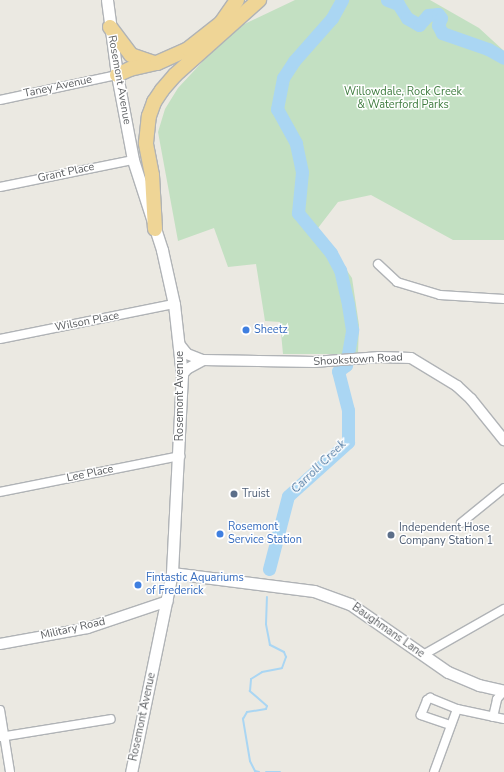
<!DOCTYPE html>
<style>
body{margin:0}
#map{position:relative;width:504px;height:772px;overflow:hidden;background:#ebe9e2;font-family:"Nunito Sans",sans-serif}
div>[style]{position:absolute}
.green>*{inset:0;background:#c3e0c2}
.stream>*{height:2px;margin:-1px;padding:0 1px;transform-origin:1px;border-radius:1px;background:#aad6f3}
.river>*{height:13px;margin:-6.5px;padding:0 6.5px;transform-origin:6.5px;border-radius:6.5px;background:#aad6f3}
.roads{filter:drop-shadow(1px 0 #b0b3b6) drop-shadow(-1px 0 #b0b3b6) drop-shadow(0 1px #b0b3b6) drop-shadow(0 -1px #b0b3b6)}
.minor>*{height:8px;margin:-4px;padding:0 4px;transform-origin:4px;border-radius:4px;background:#fff}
.tertiary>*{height:10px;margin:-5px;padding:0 5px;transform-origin:5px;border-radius:5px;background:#fff}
.secondary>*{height:11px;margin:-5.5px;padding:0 5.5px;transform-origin:5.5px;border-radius:5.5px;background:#fff}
.motorway>*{height:14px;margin:-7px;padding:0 7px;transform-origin:7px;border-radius:7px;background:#efd596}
.dots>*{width:11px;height:11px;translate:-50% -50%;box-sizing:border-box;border:2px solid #fff;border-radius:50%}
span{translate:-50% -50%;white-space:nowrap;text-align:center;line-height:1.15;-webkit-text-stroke:3px #fff;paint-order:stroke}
.street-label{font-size:11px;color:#5b5e61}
.park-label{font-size:11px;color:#3f7c3f}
.shop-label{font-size:11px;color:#366cbe}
.left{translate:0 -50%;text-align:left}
.service-label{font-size:11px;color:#4e5e75}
.water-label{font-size:12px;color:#4b78a3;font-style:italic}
</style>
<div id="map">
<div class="green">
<div style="clip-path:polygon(295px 0,430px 0,479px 28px,504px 51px,504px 240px,453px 240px,371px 195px,338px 202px,318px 228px,352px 278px,359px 325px,358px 353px,354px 359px,284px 362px,339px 354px,283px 354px,280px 322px,265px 321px,256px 264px,228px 267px,214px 228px,178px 241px,158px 132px,165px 109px,178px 88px,232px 30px)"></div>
</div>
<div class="stream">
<div style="left:259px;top:772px;width:4px;rotate:-166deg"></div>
<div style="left:255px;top:771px;width:11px;rotate:-117deg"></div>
<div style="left:250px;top:761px;width:43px;rotate:-99.5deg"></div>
<div style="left:243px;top:719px;width:8px;rotate:-60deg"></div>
<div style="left:247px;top:712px;width:19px;rotate:-9deg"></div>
<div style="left:266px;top:709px;width:3px;rotate:-72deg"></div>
<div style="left:267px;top:706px;width:23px;rotate:-139deg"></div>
<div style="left:250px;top:691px;width:12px;rotate:-85deg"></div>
<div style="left:251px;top:679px;width:13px;rotate:-32deg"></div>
<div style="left:262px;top:672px;width:20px;rotate:-11deg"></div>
<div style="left:282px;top:668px;width:12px;rotate:-70deg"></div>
<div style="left:286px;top:657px;width:5px;rotate:-112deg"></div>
<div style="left:284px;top:652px;width:16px;rotate:-153deg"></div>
<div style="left:270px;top:645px;width:21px;rotate:-101deg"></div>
<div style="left:266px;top:624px;width:27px;rotate:-88deg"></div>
<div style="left:266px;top:772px;width:14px"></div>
</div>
<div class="river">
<div style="left:387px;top:0;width:12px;rotate:20deg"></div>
<div style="left:398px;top:4px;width:17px;rotate:57deg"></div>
<div style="left:407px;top:18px;width:14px;rotate:30deg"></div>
<div style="left:419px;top:25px;width:13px;rotate:-48deg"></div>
<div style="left:428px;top:15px;width:10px;rotate:-6deg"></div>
<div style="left:438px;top:14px;width:5px;rotate:53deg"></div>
<div style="left:441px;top:18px;width:8px;rotate:113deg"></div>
<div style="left:438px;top:25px;width:9px;rotate:63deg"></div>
<div style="left:442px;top:33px;width:49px;rotate:19.2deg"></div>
<div style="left:488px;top:49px;width:18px;rotate:29deg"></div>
<div style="left:269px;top:569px;width:75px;rotate:-75.4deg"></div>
<div style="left:288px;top:496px;width:81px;rotate:-42deg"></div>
<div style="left:348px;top:442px;width:32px;rotate:-90deg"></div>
<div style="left:348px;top:410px;width:40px;rotate:-104.4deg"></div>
<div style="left:338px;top:371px;width:10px;rotate:-37deg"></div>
<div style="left:346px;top:365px;width:36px;rotate:-80deg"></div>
<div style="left:352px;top:330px;width:26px;rotate:-99deg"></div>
<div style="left:348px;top:304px;width:35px;rotate:-103deg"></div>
<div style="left:340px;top:270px;width:19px;rotate:-118deg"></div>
<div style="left:331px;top:253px;width:52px;rotate:-129.5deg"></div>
<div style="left:298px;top:213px;width:41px;rotate:-84.4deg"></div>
<div style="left:302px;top:172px;width:30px;rotate:-102deg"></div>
<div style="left:296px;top:143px;width:39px;rotate:-119deg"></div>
<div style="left:277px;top:109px;width:32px;rotate:-79deg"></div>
<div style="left:283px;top:78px;width:20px;rotate:-57deg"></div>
<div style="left:294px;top:61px;width:57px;rotate:-48.5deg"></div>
<div style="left:332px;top:18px;width:21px;rotate:-61deg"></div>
</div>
<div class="roads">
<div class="minor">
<div style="left:0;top:100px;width:120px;rotate:-12.1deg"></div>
<div style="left:0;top:187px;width:136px;rotate:-11.5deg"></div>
<div style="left:378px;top:264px;width:26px;rotate:43deg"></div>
<div style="left:397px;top:282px;width:45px;rotate:16.8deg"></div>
<div style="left:440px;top:295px;width:64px;rotate:3.6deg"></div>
<div style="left:0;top:339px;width:177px;rotate:-11.4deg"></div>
<div style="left:0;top:492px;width:184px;rotate:-11.3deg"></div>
<div style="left:461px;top:523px;width:55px;rotate:-39.1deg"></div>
<div style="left:423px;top:655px;width:93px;rotate:-29.6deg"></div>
<div style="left:0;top:710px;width:63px;rotate:80.8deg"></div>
<div style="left:493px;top:717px;width:18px;rotate:-77deg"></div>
<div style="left:497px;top:699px;width:11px;rotate:-49deg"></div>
<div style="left:450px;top:725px;width:31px;rotate:-161deg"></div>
<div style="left:421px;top:715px;width:16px;rotate:-68deg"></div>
<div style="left:427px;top:700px;width:4px;rotate:-34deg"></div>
<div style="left:430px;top:698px;width:29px;rotate:22deg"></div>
<div style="left:457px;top:709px;width:48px;rotate:12deg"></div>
<div style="left:0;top:737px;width:112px;rotate:-9.2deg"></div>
<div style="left:434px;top:772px;width:67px;rotate:-69.9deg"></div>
</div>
<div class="tertiary">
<div style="left:180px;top:345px;width:11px;rotate:52deg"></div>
<div style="left:187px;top:354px;width:17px;rotate:21deg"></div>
<div style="left:182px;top:375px;width:8px;rotate:-50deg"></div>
<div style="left:187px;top:369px;width:18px;rotate:-29deg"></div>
<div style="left:203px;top:360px;width:111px;rotate:1deg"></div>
<div style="left:314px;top:362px;width:66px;rotate:-4.3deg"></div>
<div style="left:380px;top:357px;width:31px;rotate:2deg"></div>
<div style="left:411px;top:358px;width:54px;rotate:31.3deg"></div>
<div style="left:457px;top:386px;width:19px;rotate:43deg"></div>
<div style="left:471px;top:399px;width:53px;rotate:51.2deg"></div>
<div style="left:0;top:644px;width:89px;rotate:-10.3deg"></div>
<div style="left:88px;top:628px;width:84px;rotate:-18.6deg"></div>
</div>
<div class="secondary">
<div style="left:107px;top:0;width:76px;rotate:82.4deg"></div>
<div style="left:117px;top:75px;width:86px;rotate:79.3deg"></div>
<div style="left:133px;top:160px;width:95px;rotate:72.1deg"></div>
<div style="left:162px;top:250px;width:55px;rotate:77.5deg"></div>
<div style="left:174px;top:304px;width:71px;rotate:83.6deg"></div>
<div style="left:182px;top:375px;width:198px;rotate:92.9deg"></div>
<div style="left:172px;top:573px;width:203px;rotate:101.6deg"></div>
<div style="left:172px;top:573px;width:143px;rotate:7.2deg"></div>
<div style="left:314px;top:591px;width:38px;rotate:20deg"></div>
<div style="left:350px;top:604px;width:119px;rotate:34.8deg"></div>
<div style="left:448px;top:672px;width:34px;rotate:23deg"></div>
<div style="left:479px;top:685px;width:26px;rotate:13deg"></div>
</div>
<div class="motorway">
<div style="left:110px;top:27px;width:35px;rotate:53deg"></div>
<div style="left:131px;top:55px;width:24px;rotate:19deg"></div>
<div style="left:117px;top:75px;width:14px;rotate:-25deg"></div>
<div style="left:130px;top:69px;width:28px;rotate:-13deg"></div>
<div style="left:157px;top:63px;width:34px;rotate:-24deg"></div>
<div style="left:188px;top:49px;width:42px;rotate:-38.2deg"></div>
<div style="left:221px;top:23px;width:28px;rotate:-55deg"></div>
<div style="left:155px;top:229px;width:54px;rotate:-93.2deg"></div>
<div style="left:152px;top:175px;width:33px;rotate:-101deg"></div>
<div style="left:146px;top:143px;width:27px;rotate:-84deg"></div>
<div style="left:149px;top:116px;width:15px;rotate:-70deg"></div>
<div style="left:154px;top:102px;width:14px;rotate:-56deg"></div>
<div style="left:162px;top:90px;width:20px;rotate:-49deg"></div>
<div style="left:175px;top:75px;width:113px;rotate:-41.8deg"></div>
</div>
</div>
<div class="dots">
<div style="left:246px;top:330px;background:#3f7fe0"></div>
<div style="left:234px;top:494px;background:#5c6f8a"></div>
<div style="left:220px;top:534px;background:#3f7fe0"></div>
<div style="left:391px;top:535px;background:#5c6f8a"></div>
<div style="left:138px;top:585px;background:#3f7fe0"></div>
</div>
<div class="street-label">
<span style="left:119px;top:80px;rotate:80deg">Rosemont Avenue</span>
<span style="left:58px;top:87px;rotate:-12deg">Taney Avenue</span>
<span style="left:66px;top:173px;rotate:-12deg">Grant Place</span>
<span style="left:87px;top:322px;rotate:-11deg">Wilson Place</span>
<span style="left:358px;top:360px;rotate:-3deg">Shookstown Road</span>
<span style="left:180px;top:396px;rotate:-90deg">Rosemont Avenue</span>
<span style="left:90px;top:474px;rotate:-12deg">Lee Place</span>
<span style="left:73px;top:629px;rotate:-13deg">Military Road</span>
<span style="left:388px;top:631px;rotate:35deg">Baughmans Lane</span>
<span style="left:143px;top:717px;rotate:-78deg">Rosemont Avenue</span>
</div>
<div class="park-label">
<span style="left:403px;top:99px">Willowdale, Rock Creek<br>&amp; Waterford Parks</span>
</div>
<div class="shop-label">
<span class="left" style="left:254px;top:330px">Sheetz</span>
<span class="left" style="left:228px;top:534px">Rosemont<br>Service Station</span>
<span class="left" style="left:146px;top:585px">Fintastic Aquariums<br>of Frederick</span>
</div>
<div class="service-label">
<span class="left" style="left:242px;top:494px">Truist</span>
<span class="left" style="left:399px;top:535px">Independent Hose<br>Company Station 1</span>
</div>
<div class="water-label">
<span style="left:319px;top:467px;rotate:-44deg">Carroll Creek</span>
</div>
</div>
